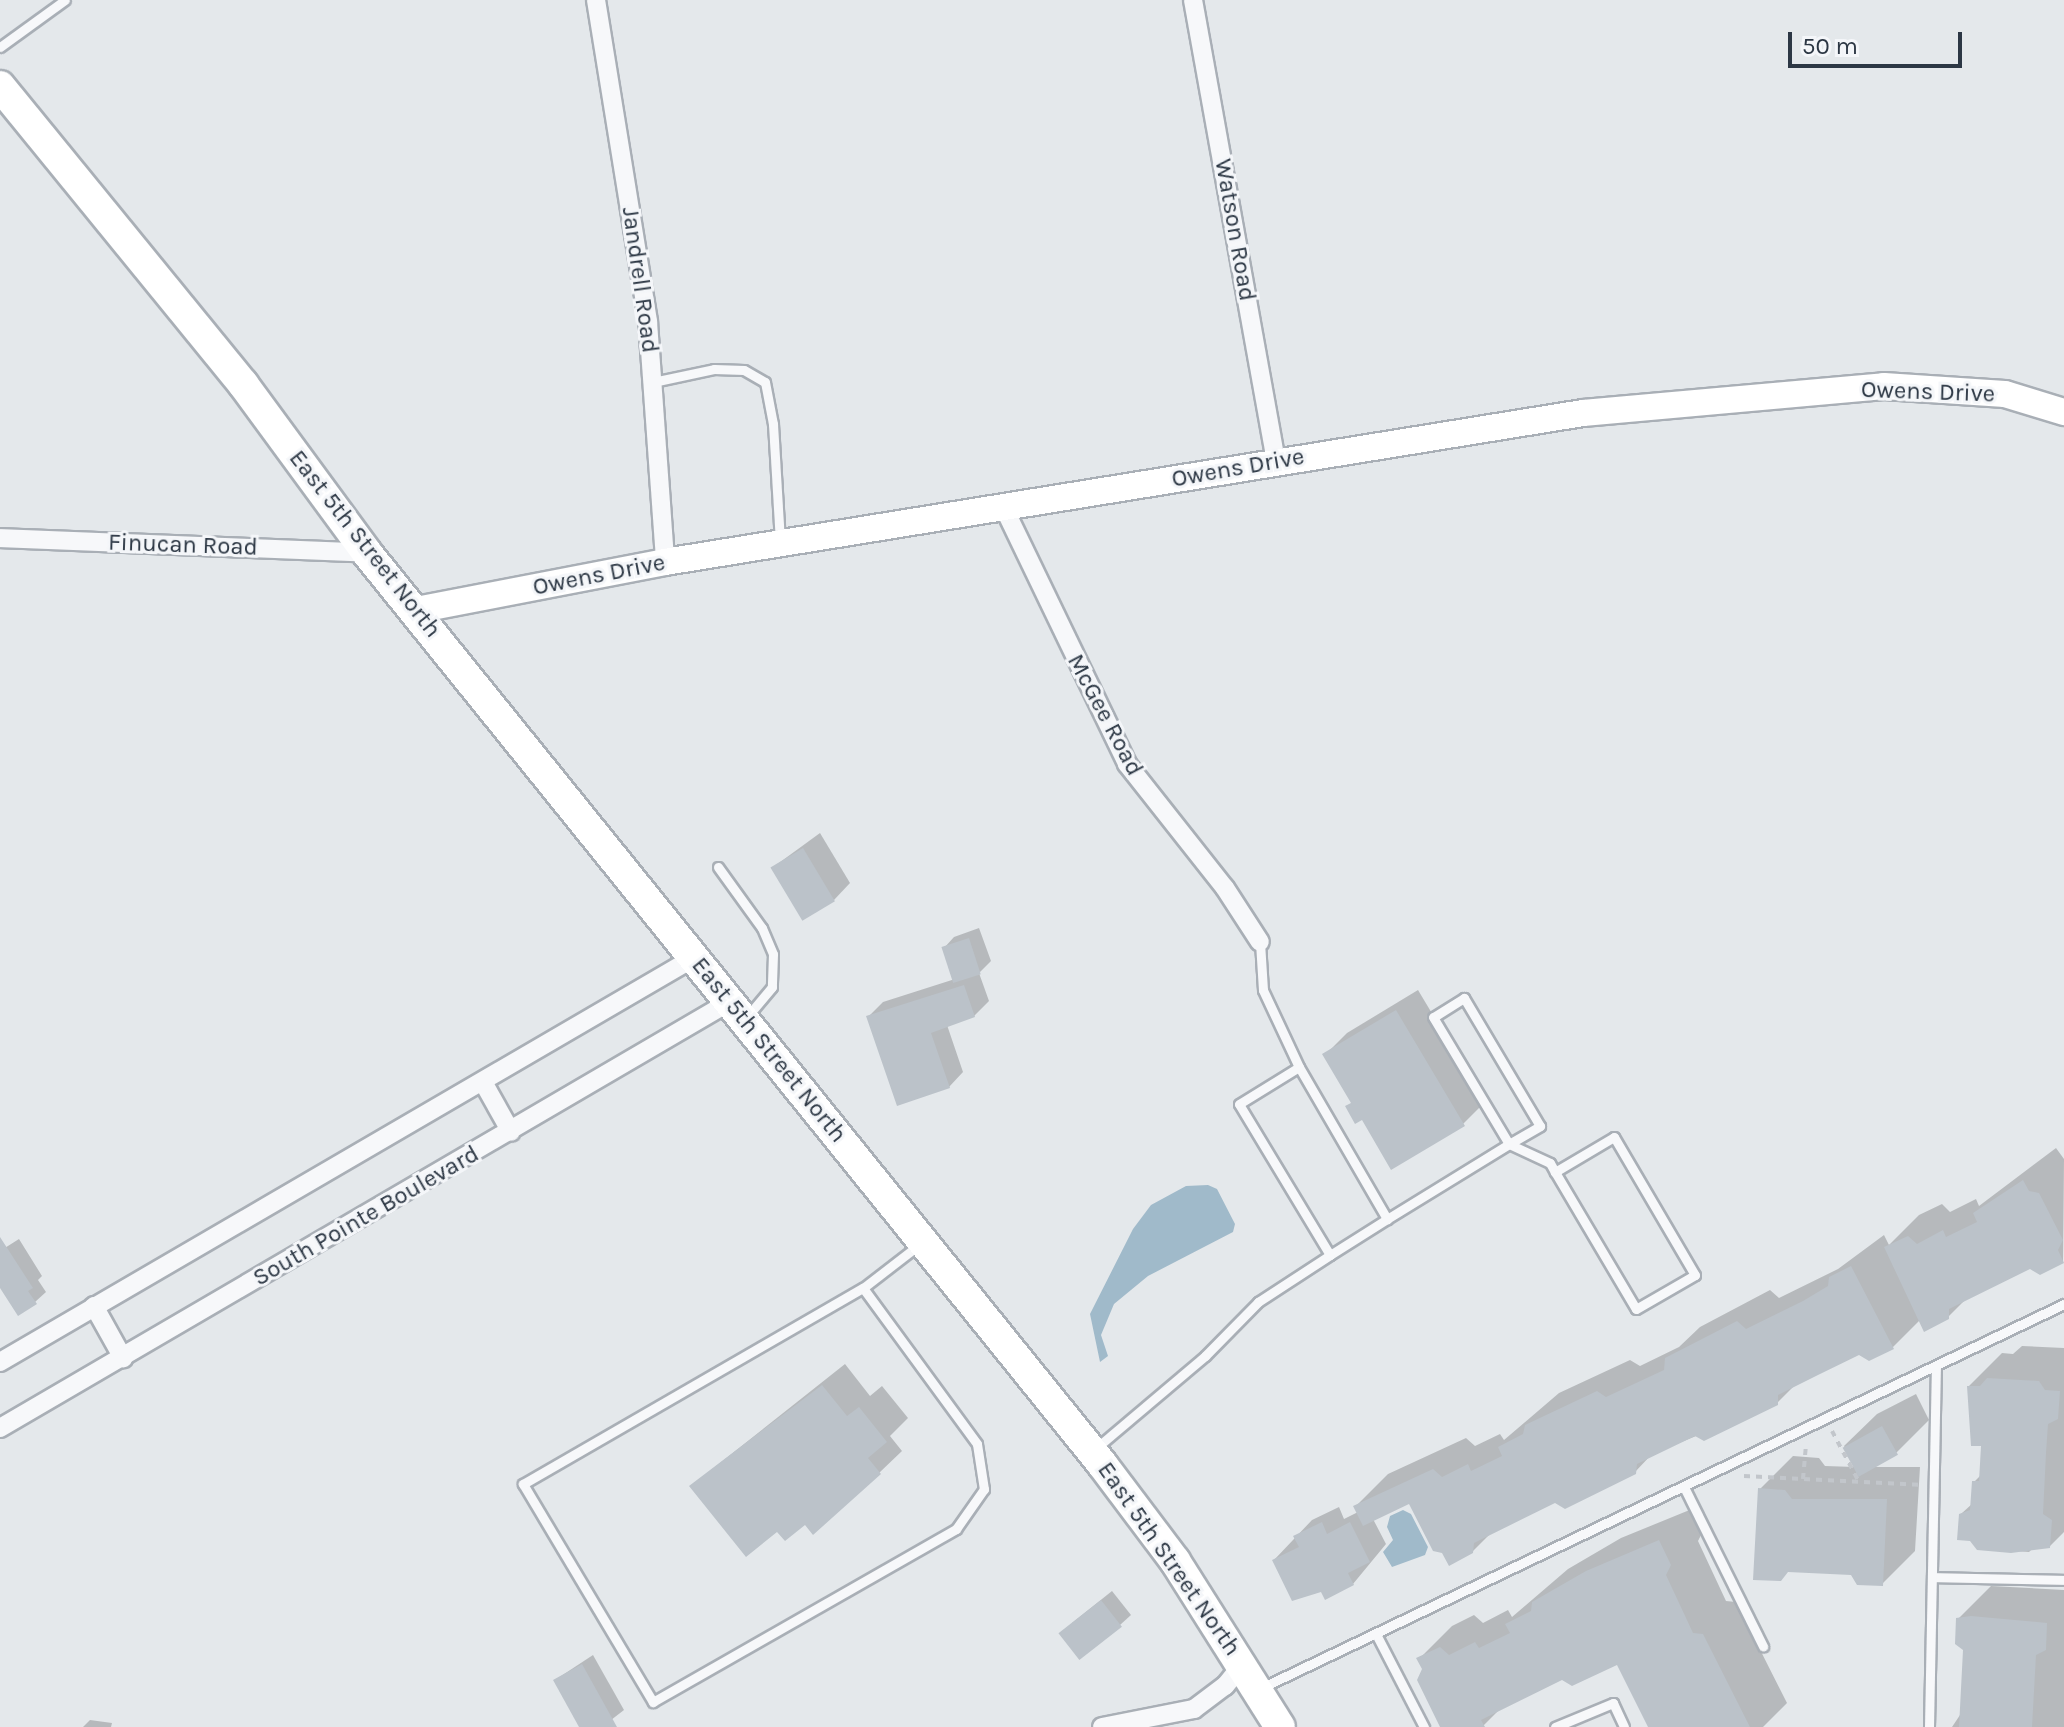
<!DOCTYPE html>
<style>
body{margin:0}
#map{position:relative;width:2064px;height:1727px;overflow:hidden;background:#e4e8eb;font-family:Karla,sans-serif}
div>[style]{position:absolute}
.water>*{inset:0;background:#a0baca}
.shadow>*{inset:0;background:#0003}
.building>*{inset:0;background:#bbc2c9;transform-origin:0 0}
.path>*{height:4px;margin-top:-2px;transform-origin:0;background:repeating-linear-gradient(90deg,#c2c6cb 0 6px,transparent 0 12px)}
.roads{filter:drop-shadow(2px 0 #a9afb6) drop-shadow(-2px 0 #a9afb6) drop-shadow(0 2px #a9afb6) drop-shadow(0 -2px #a9afb6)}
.lane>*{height:9px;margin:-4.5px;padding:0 4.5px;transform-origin:4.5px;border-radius:4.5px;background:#f7f8fa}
.street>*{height:18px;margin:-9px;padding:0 9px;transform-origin:9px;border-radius:9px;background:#f7f8fa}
.secondary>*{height:26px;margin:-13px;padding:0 13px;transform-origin:13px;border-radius:13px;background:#fff}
.primary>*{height:30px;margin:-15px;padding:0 15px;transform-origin:15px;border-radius:15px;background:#fff}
span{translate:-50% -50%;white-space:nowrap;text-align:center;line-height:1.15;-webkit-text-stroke:6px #f4f6f9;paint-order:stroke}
.street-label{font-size:24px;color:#2c3744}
.scale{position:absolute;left:1788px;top:32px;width:174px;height:36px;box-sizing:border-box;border:4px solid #2c3744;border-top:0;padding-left:10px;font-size:24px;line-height:28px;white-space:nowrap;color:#2c3744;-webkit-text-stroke:6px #f4f6f9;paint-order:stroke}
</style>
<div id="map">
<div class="water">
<div style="clip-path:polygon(1208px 1185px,1217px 1189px,1235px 1224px,1233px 1232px,1148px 1276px,1114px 1304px,1101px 1335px,1108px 1356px,1100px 1362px,1090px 1314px,1133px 1229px,1151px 1205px,1186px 1186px)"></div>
<div style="clip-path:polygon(1403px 1510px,1411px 1514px,1428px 1547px,1425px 1555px,1392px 1567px,1383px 1552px,1393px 1540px,1387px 1527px,1390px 1516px)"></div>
</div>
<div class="shadow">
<div style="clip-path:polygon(820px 833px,850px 883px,834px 900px,772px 868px)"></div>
<div style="clip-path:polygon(979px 928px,991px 961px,979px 973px,989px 1001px,974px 1016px,947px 1025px,963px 1072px,949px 1087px,868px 1017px,883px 1002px,955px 979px,944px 948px,954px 937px)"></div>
<div style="clip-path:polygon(1418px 990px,1485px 1102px,1463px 1124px,1325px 1055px,1347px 1033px)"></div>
<div style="clip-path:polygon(2056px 1148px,2064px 1159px,2063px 1261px,2040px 1273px,2030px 1267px,1968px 1297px,1947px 1318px,1920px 1320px,1893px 1347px,1860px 1352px,1797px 1383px,1777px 1403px,1652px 1454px,1635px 1472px,1555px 1501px,1493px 1531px,1472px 1552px,1410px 1501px,1373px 1519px,1386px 1544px,1353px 1584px,1322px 1589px,1274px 1560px,1312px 1520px,1339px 1507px,1344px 1519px,1358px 1512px,1356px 1506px,1388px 1474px,1466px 1438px,1475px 1446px,1500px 1434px,1504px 1440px,1559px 1393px,1630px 1360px,1640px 1366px,1679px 1347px,1700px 1327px,1770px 1290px,1779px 1298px,1838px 1269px,1884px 1235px,1889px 1245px,1919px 1215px,1942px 1204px,1950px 1212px,1976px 1199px,1979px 1206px)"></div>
<div style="clip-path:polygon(19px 1239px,42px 1276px,38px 1280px,46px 1292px,35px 1302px,0 1285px,0 1251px)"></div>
<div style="clip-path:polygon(2022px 1346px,2064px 1348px,2064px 1532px,2050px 1546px,2036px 1545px,2029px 1552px,1978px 1548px,1961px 1514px,1973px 1503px,1974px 1482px,1982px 1474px,1983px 1444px,1969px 1386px,2002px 1353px,2013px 1354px)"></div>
<div style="clip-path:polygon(845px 1364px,870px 1396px,882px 1386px,908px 1418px,890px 1436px,902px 1451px,879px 1473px,805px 1522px,778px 1529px,691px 1486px)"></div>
<div style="clip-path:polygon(1916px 1394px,1929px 1420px,1896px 1453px,1871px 1467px,1920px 1467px,1915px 1551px,1882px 1584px,1853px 1573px,1760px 1489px,1793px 1456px,1819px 1458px,1825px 1466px,1855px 1467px,1844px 1446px,1877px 1414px)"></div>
<div style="clip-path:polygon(1692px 1509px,1703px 1531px,1698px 1541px,1726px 1601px,1736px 1602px,1787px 1703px,1763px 1727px,1650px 1727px,1618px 1662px,1562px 1678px,1501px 1708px,1482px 1727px,1449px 1727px,1419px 1659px,1452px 1626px,1474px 1615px,1483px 1623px,1508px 1610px,1512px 1617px,1568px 1569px,1621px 1538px)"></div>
<div style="clip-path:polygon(1991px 1586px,2064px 1590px,2064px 1727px,1952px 1727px,1962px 1712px,1965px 1649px,1958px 1619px)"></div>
<div style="clip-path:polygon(1112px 1591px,1131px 1615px,1120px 1625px,1072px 1623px)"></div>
<div style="clip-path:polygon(593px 1655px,624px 1710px,602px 1727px,581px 1727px,555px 1680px)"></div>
<div style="clip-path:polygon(90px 1720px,112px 1723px,111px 1727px,83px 1727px)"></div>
</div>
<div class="building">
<div style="left:803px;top:848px;width:62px;height:38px;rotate:59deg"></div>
<div style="left:969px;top:938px;width:38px;height:29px;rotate:72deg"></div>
<div style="clip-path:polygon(964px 985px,975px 1017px,931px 1033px,950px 1088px,897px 1106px,866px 1016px)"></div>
<div style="clip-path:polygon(1396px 1010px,1465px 1126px,1391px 1170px,1362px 1120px,1355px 1124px,1345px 1106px,1351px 1103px,1322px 1054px)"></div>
<div style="clip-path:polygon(2023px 1180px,2029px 1191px,2039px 1193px,2063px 1240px,2058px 1250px,2064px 1263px,2040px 1275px,2030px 1269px,1949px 1309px,1949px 1319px,1924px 1332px,1884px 1247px,1908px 1236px,1917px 1244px,1943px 1230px,1946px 1237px,1977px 1222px,1973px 1213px)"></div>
<div style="clip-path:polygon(0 1237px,33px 1288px,28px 1291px,37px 1304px,18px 1316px,0 1288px)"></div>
<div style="clip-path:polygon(1851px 1266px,1894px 1349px,1869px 1361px,1859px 1355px,1818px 1375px,1778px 1395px,1778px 1405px,1704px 1441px,1695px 1436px,1637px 1464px,1636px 1474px,1565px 1509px,1555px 1503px,1474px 1543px,1473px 1553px,1449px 1566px,1442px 1553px,1433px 1551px,1409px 1504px,1363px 1526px,1353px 1506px,1433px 1469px,1442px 1477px,1468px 1464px,1471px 1471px,1502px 1456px,1498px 1447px,1523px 1434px,1525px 1425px,1597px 1391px,1606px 1397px,1664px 1370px,1665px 1358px,1737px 1321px,1746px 1329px,1803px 1301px,1828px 1286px,1829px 1277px)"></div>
<div style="clip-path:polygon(1987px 1378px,2039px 1381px,2045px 1390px,2060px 1391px,2058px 1419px,2048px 1424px,2046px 1453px,2043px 1514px,2052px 1520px,2050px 1548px,2011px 1553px,1977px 1550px,1970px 1541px,1957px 1540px,1959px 1514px,1970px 1510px,1972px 1481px,1979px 1481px,1981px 1446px,1971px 1446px,1967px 1386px,1980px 1386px)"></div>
<div style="clip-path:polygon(822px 1385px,847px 1416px,859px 1407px,887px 1442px,868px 1458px,881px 1474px,813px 1535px,805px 1525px,785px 1541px,777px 1532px,746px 1557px,689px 1486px)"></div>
<div style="left:1882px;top:1426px;width:33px;height:45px;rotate:61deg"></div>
<div style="clip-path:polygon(1758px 1488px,1785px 1490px,1792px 1499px,1887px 1499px,1883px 1586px,1857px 1585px,1851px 1575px,1788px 1572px,1781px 1581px,1753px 1580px)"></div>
<div style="clip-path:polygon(1322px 1522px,1327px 1534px,1350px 1522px,1370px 1562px,1348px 1573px,1354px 1585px,1325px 1600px,1321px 1592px,1292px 1601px,1272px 1560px,1299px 1547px,1293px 1536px)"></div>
<div style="clip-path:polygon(1659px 1540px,1671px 1565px,1666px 1575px,1693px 1633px,1703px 1634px,1750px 1727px,1648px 1727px,1617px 1665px,1572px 1686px,1562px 1680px,1481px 1720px,1485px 1727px,1440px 1727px,1417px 1680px,1422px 1669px,1416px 1658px,1440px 1647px,1449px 1655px,1475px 1642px,1479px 1648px,1510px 1633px,1505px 1624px,1531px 1611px,1532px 1602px,1586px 1571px)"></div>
<div style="left:1101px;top:1600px;width:34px;height:54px;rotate:52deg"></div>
<div style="clip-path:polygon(1971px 1616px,2047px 1623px,2046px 1650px,2036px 1655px,2032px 1727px,1959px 1727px,1963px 1650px,1955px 1644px,1956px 1618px)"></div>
<div style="clip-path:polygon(582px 1664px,617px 1727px,579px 1727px,553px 1680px)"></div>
</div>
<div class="path">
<div style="left:1832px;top:1431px;width:58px;rotate:62.1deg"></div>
<div style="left:1744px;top:1476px;width:175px;rotate:2.9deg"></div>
<div style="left:1803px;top:1479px;width:33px;rotate:-85deg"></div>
</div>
<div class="roads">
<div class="lane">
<div style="left:0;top:47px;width:80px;rotate:-35.9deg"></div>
<div style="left:653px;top:382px;width:62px;rotate:-12deg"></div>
<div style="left:714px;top:369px;width:30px;rotate:2deg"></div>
<div style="left:744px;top:370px;width:24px;rotate:30deg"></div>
<div style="left:765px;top:382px;width:43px;rotate:79.2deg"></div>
<div style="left:773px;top:424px;width:117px;rotate:86.6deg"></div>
<div style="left:718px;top:867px;width:75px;rotate:54.2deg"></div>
<div style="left:762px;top:928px;width:28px;rotate:67deg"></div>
<div style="left:773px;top:954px;width:33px;rotate:92deg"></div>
<div style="left:772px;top:987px;width:39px;rotate:130deg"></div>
<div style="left:1299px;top:1067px;width:176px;rotate:59.9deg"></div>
<div style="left:1330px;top:1255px;width:67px;rotate:-32.3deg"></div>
<div style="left:1387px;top:1219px;width:143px;rotate:-31.6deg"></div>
<div style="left:1509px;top:1144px;width:36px;rotate:-30deg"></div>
<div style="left:1540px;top:1126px;width:149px;rotate:-120.7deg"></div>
<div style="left:1464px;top:998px;width:36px;rotate:148deg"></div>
<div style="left:1433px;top:1017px;width:148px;rotate:59.1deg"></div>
<div style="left:1509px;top:1144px;width:45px;rotate:24.9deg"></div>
<div style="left:1550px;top:1163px;width:10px;rotate:61deg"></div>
<div style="left:1555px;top:1172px;width:159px;rotate:59.4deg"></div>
<div style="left:1636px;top:1309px;width:68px;rotate:-30deg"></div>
<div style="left:1695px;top:1275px;width:160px;rotate:-120.4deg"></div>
<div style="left:1614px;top:1137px;width:69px;rotate:149.3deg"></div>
<div style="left:863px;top:1288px;width:193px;rotate:53.8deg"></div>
<div style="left:977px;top:1444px;width:46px;rotate:81.2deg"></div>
<div style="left:984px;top:1489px;width:49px;rotate:125deg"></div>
<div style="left:956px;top:1529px;width:349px;rotate:150.3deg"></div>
<div style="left:653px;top:1702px;width:254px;rotate:-120.8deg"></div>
<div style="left:523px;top:1484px;width:392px;rotate:-30deg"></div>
<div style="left:863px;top:1288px;width:72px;rotate:-37.7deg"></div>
<div style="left:1095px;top:1449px;width:144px;rotate:-40.2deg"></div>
<div style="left:1205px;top:1356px;width:76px;rotate:-45.5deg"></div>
<div style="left:1258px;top:1302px;width:86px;rotate:-33.1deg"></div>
<div style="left:1330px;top:1255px;width:176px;rotate:-121.1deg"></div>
<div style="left:1239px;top:1104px;width:70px;rotate:-31.7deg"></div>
<div style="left:1299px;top:1067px;width:85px;rotate:-115.1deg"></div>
<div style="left:1263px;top:990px;width:48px;rotate:-93.6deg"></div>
<div style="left:1684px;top:1487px;width:178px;rotate:63.6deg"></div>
<div style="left:1932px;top:1577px;width:132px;rotate:1.3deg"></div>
<div style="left:1376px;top:1634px;width:105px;rotate:62.7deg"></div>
<div style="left:1261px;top:1688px;width:890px;rotate:-25.56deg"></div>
<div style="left:1555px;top:1727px;width:63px;rotate:-22.5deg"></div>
<div style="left:1613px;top:1703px;width:26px;rotate:65deg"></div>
<div style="left:1929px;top:1727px;width:361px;rotate:-88.9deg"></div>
</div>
<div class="street">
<div style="left:596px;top:0;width:326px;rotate:80.8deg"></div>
<div style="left:648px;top:322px;width:241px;rotate:85.9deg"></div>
<div style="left:1193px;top:0;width:468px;rotate:79.8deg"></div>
<div style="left:1005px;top:510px;width:282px;rotate:64.3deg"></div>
<div style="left:1127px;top:764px;width:158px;rotate:51.7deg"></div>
<div style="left:1225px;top:888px;width:64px;rotate:57.1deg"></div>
<div style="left:0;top:538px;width:367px;rotate:2.3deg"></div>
<div style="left:483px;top:1082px;width:57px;rotate:60.8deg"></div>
<div style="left:94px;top:1306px;width:60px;rotate:60.9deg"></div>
<div style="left:0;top:1362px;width:804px;rotate:-30.23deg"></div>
<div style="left:0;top:1428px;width:847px;rotate:-30.29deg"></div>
<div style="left:1102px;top:1727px;width:94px;rotate:-11.1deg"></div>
<div style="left:1194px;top:1709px;width:39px;rotate:-37deg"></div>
<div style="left:1225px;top:1686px;width:28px;rotate:-51deg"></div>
</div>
<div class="secondary">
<div style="left:416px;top:610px;width:254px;rotate:-10.9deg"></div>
<div style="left:665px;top:562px;width:930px;rotate:-9.22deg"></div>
<div style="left:1583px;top:413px;width:302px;rotate:-5.1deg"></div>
<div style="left:1884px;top:386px;width:121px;rotate:3.8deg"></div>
<div style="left:2005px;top:394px;width:62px;rotate:17deg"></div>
</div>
<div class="primary">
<div style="left:0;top:86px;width:385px;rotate:50.8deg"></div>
<div style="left:243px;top:384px;width:210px;rotate:53.7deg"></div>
<div style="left:367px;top:553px;width:1171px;rotate:51.1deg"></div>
<div style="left:1102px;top:1464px;width:121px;rotate:53deg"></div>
<div style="left:1175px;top:1561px;width:196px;rotate:57.7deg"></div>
</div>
</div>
<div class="street-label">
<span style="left:1235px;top:230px;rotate:80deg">Watson Road</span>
<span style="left:640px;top:280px;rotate:82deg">Jandrell Road</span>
<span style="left:1928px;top:392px;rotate:2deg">Owens Drive</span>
<span style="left:1238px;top:468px;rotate:-10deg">Owens Drive</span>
<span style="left:365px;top:544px;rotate:52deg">East 5th Street North</span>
<span style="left:183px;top:545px;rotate:2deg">Finucan Road</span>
<span style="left:599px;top:575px;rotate:-11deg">Owens Drive</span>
<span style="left:1105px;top:715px;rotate:62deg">McGee Road</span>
<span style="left:769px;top:1050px;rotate:51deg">East 5th Street North</span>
<span style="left:366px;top:1216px;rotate:-30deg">South Pointe Boulevard</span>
<span style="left:1169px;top:1559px;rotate:55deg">East 5th Street North</span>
</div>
<div class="scale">50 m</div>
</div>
